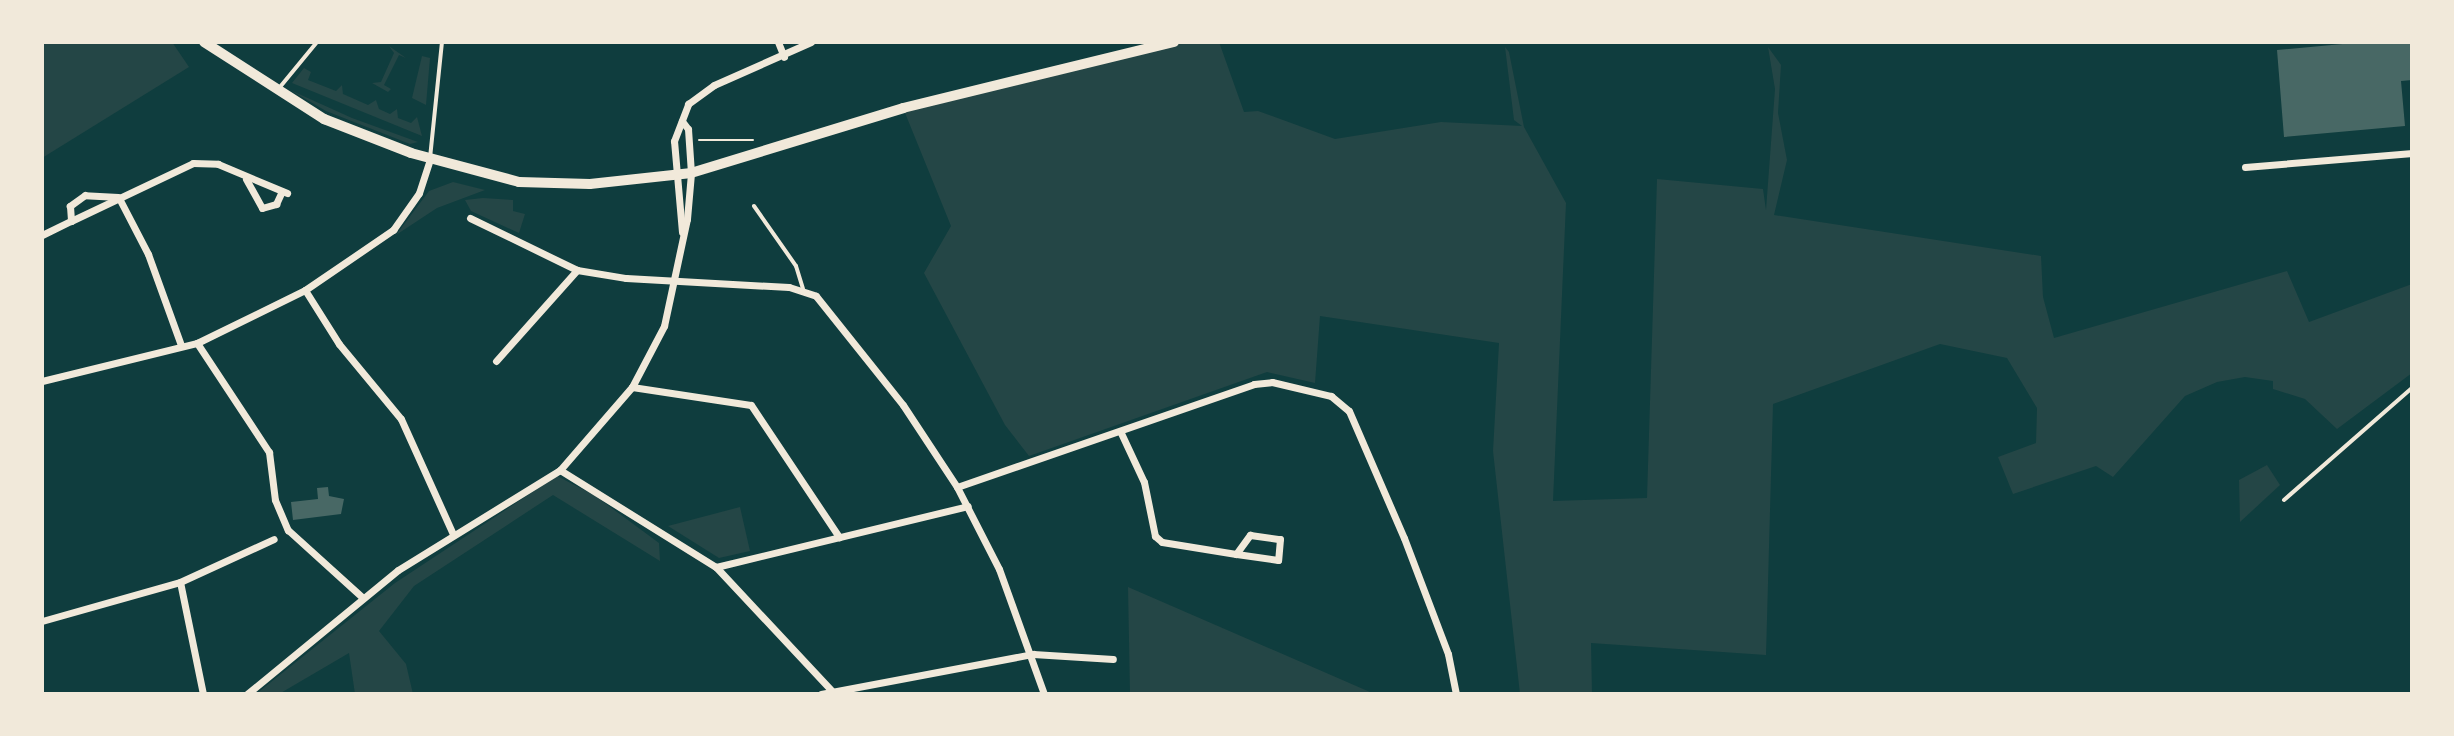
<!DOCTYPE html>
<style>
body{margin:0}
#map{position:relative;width:2454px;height:736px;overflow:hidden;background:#0f3d3e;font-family:Jost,sans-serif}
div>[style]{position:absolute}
.green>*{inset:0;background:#244646}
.building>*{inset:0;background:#486865}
.path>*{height:2px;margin:-1px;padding:0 1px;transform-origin:1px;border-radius:1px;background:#f1e9da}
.service>*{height:4px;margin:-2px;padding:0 2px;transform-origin:2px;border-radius:2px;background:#f1e9da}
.minor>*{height:7px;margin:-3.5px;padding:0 3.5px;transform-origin:3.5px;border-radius:3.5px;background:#f1e9da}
.secondary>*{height:10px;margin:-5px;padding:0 5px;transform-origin:5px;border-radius:5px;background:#f1e9da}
span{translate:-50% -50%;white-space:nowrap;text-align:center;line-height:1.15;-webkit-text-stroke:8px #f1e9da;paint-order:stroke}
.frame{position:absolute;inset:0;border:44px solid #f1e9da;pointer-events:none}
</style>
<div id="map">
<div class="green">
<div style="clip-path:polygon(42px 42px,172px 42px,189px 67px,42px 158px)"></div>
<div style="clip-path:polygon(1174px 42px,1219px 42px,1244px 112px,1258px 111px,1335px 139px,1441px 122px,1522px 126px,1514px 120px,1505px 47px,1509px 52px,1524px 127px,1566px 203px,1553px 501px,1647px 498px,1657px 179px,1763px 189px,1766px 210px,1775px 89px,1768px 47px,1781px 65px,1778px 113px,1787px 160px,1774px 215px,2041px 256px,2043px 297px,2054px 338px,2287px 271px,2309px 322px,2412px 284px,2412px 373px,2337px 429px,2305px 399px,2273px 389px,2273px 381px,2245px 377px,2217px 382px,2185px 396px,2113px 477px,2096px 466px,2013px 494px,1998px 457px,2036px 443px,2037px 408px,2007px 358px,1940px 344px,1773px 404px,1766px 655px,1591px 643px,1592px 694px,1520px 694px,1493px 451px,1499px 343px,1320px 316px,1315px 383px,1267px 372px,1029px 456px,1005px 425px,924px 273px,951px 226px,903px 108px)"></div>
<div style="clip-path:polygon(389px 46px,406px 58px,399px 55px,384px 85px,391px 89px,388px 92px,372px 83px,381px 82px,394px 53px)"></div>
<div style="clip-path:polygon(422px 56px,430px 58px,426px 105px,412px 98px)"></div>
<div style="clip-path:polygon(304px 68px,311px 72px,308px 80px,336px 91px,342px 85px,343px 94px,368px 105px,376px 100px,379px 109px,390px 114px,397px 109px,398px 118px,411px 123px,417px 117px,422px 136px,292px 83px)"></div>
<div style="clip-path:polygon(290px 90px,352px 118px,418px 142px,410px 144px,326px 111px)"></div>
<div style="clip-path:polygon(453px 182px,485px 190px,437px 208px,396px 235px,429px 191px)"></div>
<div style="clip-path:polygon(483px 198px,513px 200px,513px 211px,525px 214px,519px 233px,471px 211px,465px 200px)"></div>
<div style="clip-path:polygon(2267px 465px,2280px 485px,2240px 522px,2239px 480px)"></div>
<div style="clip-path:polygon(557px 476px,594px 495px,659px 543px,660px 561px,553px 495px,414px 586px,379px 631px,406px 664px,413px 694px,355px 694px,349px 653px,279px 694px,256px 694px,395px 583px)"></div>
<div style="clip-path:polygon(740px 507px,750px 551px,719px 558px,668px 526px)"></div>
<div style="clip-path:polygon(1128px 587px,1370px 692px,1376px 694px,1130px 694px)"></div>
</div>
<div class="building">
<div style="clip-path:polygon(2364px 42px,2412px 42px,2412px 80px,2401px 81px,2405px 126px,2284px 137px,2277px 50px)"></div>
<div style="clip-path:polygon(328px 487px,329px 496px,344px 499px,341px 514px,293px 520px,291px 502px,318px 499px,317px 488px)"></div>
</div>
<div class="path">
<div style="left:699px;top:140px;width:54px"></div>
</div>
<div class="service">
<div style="left:280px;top:87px;width:58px;rotate:-50.6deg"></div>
<div style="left:430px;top:158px;width:117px;rotate:-84.1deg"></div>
<div style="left:754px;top:206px;width:73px;rotate:55deg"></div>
<div style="left:796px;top:266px;width:24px;rotate:73deg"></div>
<div style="left:2284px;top:500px;width:170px;rotate:-41.2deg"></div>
</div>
<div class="minor">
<div style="left:778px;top:42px;width:16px;rotate:68deg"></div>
<div style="left:2245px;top:167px;width:168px;rotate:-4.8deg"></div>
<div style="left:246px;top:179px;width:33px;rotate:61deg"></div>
<div style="left:262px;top:208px;width:15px;rotate:-16deg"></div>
<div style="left:276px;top:204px;width:14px;rotate:-65deg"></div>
<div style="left:118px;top:197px;width:33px;rotate:-177deg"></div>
<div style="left:85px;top:195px;width:19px;rotate:144deg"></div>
<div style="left:70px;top:206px;width:15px;rotate:86deg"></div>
<div style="left:71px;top:221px;width:135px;rotate:-25.4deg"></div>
<div style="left:193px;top:163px;width:25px;rotate:2deg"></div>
<div style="left:218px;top:164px;width:75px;rotate:22.8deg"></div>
<div style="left:120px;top:200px;width:61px;rotate:62.6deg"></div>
<div style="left:148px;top:254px;width:97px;rotate:70.1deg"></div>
<div style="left:470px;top:218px;width:119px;rotate:25.9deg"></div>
<div style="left:577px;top:270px;width:50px;rotate:9.3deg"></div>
<div style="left:626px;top:278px;width:163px;rotate:3.2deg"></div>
<div style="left:789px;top:287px;width:28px;rotate:18deg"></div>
<div style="left:816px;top:296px;width:139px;rotate:51.4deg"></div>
<div style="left:903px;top:405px;width:98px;rotate:56.6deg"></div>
<div style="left:957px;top:487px;width:92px;rotate:62.9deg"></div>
<div style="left:999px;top:569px;width:133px;rotate:70.2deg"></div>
<div style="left:682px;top:232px;width:91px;rotate:-95deg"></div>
<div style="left:674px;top:141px;width:40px;rotate:-69deg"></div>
<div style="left:688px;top:104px;width:32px;rotate:-36deg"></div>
<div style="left:714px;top:85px;width:106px;rotate:-23.9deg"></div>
<div style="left:42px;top:235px;width:32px;rotate:-26deg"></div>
<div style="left:305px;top:290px;width:64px;rotate:57.8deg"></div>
<div style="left:339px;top:344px;width:97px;rotate:50.4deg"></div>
<div style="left:401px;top:419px;width:126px;rotate:65.7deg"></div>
<div style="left:197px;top:343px;width:131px;rotate:56.6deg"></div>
<div style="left:269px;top:452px;width:48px;rotate:82.9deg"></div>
<div style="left:275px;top:500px;width:33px;rotate:67deg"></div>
<div style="left:288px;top:530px;width:100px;rotate:42.2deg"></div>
<div style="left:496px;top:361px;width:122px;rotate:-48.3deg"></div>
<div style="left:42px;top:381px;width:160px;rotate:-13.8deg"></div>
<div style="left:197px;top:343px;width:120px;rotate:-26.1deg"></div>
<div style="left:305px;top:290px;width:107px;rotate:-34.3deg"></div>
<div style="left:393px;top:230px;width:45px;rotate:-54.9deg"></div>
<div style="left:419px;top:193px;width:36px;rotate:-72deg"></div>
<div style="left:632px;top:387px;width:120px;rotate:8.6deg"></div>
<div style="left:751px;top:405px;width:159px;rotate:56.3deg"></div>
<div style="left:1121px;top:433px;width:54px;rotate:64.9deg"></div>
<div style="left:1144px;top:482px;width:55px;rotate:78.5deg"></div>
<div style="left:1155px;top:536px;width:9px;rotate:41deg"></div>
<div style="left:1162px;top:542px;width:75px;rotate:9.2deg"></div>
<div style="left:560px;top:470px;width:184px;rotate:31.9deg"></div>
<div style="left:716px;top:567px;width:174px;rotate:46.9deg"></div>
<div style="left:957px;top:487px;width:314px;rotate:-19.1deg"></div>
<div style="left:1254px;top:384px;width:18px;rotate:-6deg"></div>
<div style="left:1272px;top:382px;width:61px;rotate:13.3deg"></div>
<div style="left:1331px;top:396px;width:23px;rotate:40deg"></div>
<div style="left:1349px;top:411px;width:138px;rotate:66.6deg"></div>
<div style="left:1404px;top:538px;width:124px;rotate:69.2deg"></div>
<div style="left:1448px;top:654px;width:41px;rotate:78.7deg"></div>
<div style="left:1250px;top:535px;width:30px;rotate:8deg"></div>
<div style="left:1280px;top:539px;width:21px;rotate:95deg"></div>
<div style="left:1278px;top:560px;width:42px;rotate:-171.9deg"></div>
<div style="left:1236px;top:554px;width:24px;rotate:-54deg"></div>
<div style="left:716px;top:567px;width:259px;rotate:-13.6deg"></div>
<div style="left:42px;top:621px;width:143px;rotate:-15.8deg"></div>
<div style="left:203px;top:694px;width:114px;rotate:-101.6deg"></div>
<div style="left:180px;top:582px;width:103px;rotate:-24.6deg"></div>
<div style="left:247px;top:694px;width:195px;rotate:-39.4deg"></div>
<div style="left:398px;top:570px;width:190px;rotate:-31.7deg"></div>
<div style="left:560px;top:470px;width:110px;rotate:-49.1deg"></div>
<div style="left:632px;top:387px;width:69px;rotate:-62.3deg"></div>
<div style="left:664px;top:326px;width:109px;rotate:-77.9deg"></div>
<div style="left:687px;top:219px;width:46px;rotate:-85deg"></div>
<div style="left:691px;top:173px;width:44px;rotate:-93.9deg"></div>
<div style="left:688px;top:129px;width:10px;rotate:-127deg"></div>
<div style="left:821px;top:694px;width:216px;rotate:-10.7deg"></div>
<div style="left:1033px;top:654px;width:80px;rotate:3.6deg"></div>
</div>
<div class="secondary">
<div style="left:204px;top:42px;width:143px;rotate:32.7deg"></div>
<div style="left:324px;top:119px;width:93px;rotate:21.3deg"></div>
<div style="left:411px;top:153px;width:112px;rotate:15deg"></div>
<div style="left:519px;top:182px;width:71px;rotate:1.6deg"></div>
<div style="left:590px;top:184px;width:102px;rotate:-6.2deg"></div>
<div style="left:691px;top:173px;width:222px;rotate:-17deg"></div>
<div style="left:903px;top:108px;width:279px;rotate:-13.7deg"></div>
</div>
<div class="frame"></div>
</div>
